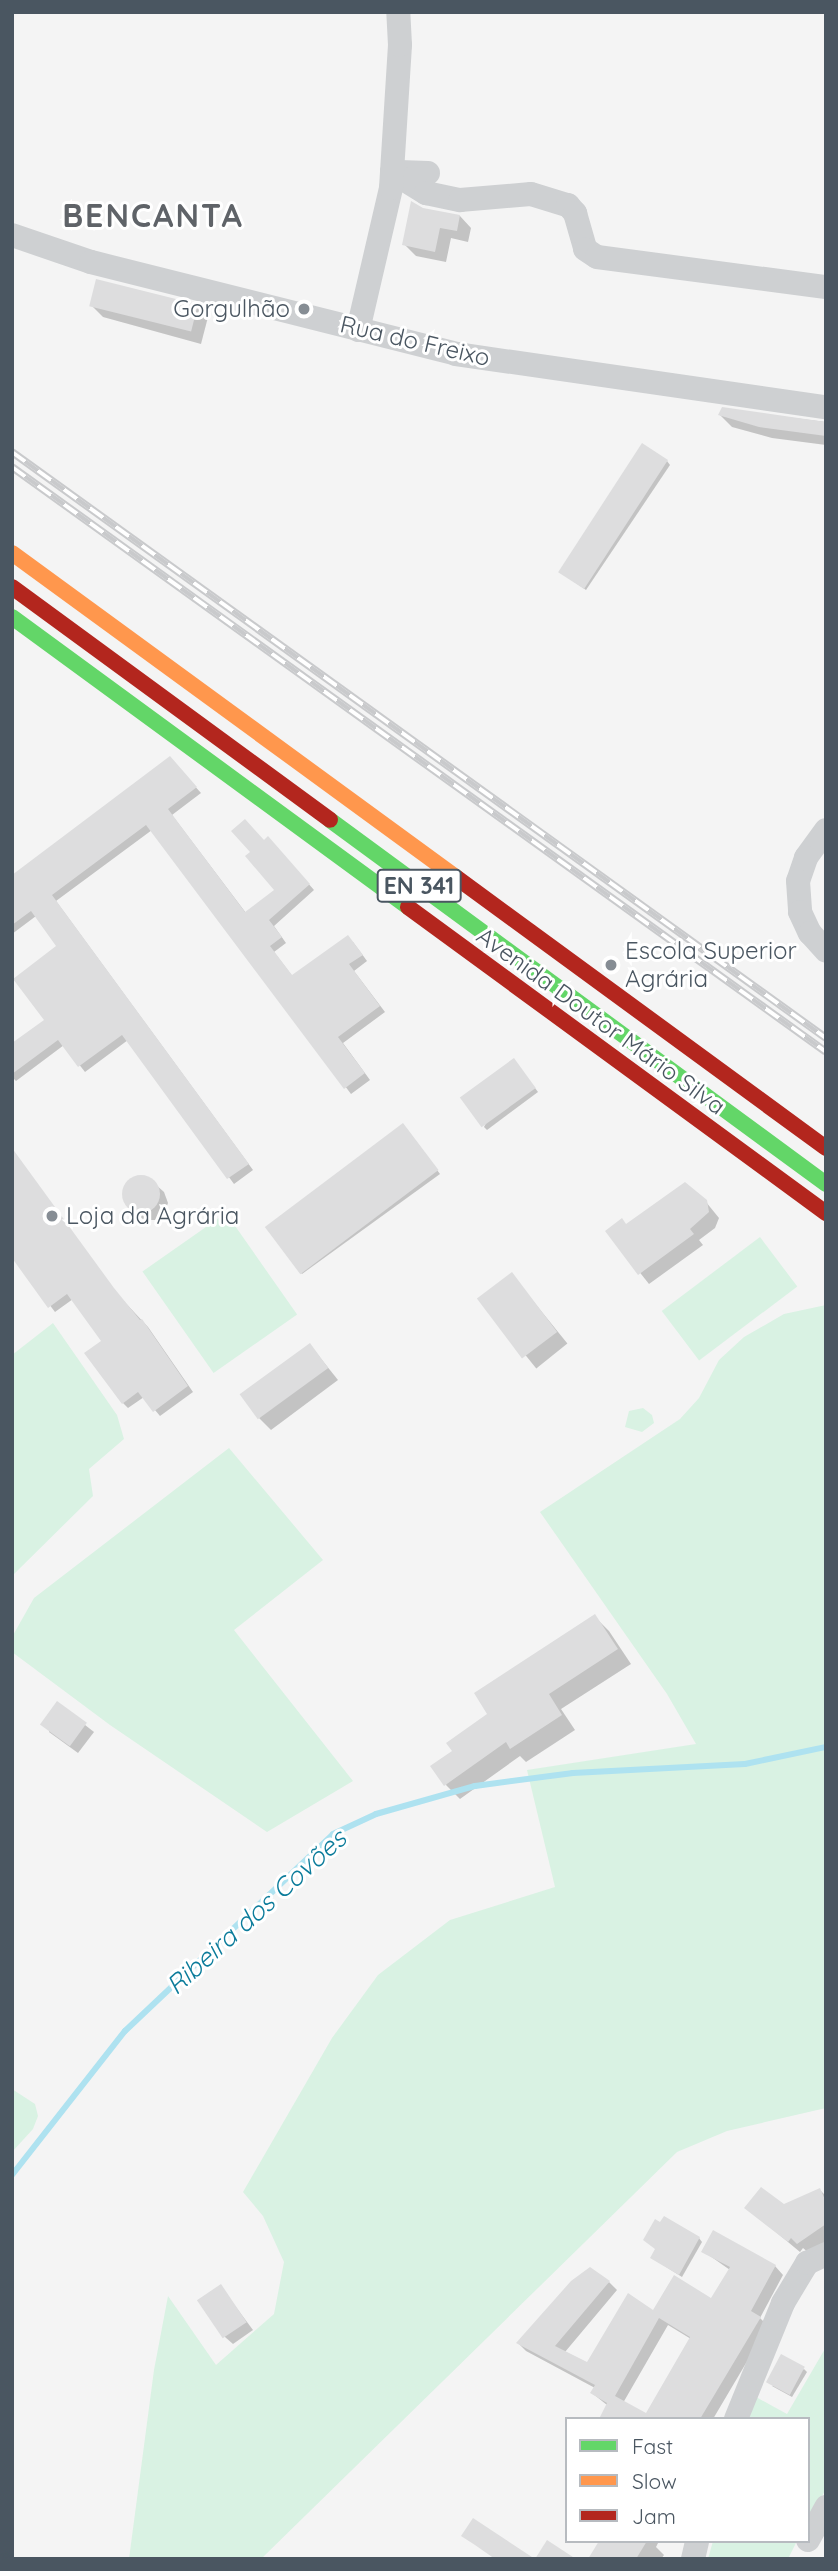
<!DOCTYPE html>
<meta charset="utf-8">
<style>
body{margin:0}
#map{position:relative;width:838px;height:2571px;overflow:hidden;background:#f4f4f4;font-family:Quicksand,sans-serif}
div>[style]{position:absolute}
.green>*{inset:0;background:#d9f2e3;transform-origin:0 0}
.shadow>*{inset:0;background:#0003;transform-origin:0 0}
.stream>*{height:6px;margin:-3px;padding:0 3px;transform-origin:3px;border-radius:3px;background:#aee2f0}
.building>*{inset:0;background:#ddddde;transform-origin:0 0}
.round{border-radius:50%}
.street>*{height:24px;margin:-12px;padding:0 12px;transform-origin:12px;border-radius:12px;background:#ced0d2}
.fast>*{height:16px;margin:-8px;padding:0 8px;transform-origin:8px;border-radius:8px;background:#63d668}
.slow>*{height:16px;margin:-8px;padding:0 8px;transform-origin:8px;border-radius:8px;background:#ff974d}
.jam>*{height:16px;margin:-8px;padding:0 8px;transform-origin:8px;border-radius:8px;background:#b3261e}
.rail>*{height:8px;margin-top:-4px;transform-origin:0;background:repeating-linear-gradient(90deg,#fff 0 16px,#c9cacc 0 32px);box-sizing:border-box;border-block:2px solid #c9cacc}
.dots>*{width:19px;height:19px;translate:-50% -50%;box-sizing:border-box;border:4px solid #fff;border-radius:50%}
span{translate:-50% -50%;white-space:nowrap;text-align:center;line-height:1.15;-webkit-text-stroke:6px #fff;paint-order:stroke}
.shield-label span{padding:2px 5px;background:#fff;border:2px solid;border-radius:5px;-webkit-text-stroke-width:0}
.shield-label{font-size:23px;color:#4a5661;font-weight:700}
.poi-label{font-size:24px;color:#4a5661}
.right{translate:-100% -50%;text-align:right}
.left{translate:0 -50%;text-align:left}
.street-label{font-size:24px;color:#4a5661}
.water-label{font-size:26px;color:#0c7c9b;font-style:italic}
.district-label{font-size:32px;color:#5f6368;font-weight:700;letter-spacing:2px}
.frame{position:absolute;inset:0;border:14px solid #4a5661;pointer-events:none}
.legend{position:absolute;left:565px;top:2417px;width:245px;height:126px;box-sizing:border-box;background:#fff;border:2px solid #b7bbc0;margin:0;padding:9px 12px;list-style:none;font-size:21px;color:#4a5661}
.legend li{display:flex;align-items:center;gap:14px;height:35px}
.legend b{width:35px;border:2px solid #b7bbc0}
</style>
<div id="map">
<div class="green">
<div style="left:226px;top:1213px;width:124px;height:102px;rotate:55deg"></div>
<div style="left:760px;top:1237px;width:62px;height:123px;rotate:53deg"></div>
<div style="clip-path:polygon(826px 1305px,826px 2108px,727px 2131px,677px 2152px,261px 2559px,129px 2559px,154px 2370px,168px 2296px,216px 2365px,274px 2314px,284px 2262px,263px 2216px,243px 2192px,332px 2038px,378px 1975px,450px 1920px,555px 1887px,527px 1770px,696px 1744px,667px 1694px,540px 1512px,680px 1419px,699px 1398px,719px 1360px,744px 1337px,784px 1314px)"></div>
<div style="clip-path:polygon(53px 1323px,117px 1415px,124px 1439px,89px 1469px,93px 1496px,12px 1576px,12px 1355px)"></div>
<div style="clip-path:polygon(643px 1408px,652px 1415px,654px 1423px,642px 1432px,625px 1427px,629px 1411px)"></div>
<div style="clip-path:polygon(229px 1448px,323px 1560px,234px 1630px,353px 1781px,267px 1832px,110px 1725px,12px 1652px,12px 1637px,34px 1598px)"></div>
<div style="clip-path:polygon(12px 2089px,35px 2104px,38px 2116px,33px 2129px,12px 2152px)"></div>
<div style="clip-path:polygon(826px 2347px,826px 2489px,808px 2521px,808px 2419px,749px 2419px,756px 2397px,787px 2414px)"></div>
<div style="clip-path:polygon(713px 2541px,797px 2541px,788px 2559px,708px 2559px)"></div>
</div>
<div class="shadow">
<div style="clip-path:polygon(422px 209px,460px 216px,471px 228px,468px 242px,451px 238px,446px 262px,416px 256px,404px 244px)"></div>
<div style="clip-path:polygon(91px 305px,197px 306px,208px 317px,201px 344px,103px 317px)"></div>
<div style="clip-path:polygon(723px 409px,826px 422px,826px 445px,772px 438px,732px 427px,720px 415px)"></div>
<div style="clip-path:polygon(667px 461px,670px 465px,586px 590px,563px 574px)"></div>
<div style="clip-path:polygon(175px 764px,201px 793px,172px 815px,246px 913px,277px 890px,264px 842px,274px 844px,314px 890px,274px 926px,286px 943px,274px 952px,293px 977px,353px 942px,367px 961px,354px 971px,385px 1012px,343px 1043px,370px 1080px,351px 1094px,152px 830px,56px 901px,253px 1170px,234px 1184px,128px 1040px,85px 1072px,64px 1045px,16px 1081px,12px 1077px,12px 1046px,46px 1021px,59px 947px,36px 916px,12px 934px,12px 877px)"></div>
<div style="clip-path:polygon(517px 1064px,538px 1092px,487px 1130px,484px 1127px)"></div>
<div style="clip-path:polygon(406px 1128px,440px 1174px,302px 1274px,299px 1271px)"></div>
<div style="clip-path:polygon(136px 1177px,147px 1177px,164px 1192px,168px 1203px,164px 1214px,155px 1220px,144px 1220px,127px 1205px,123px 1194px,127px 1183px)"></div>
<div style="clip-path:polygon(706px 1202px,719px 1218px,715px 1228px,699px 1240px,703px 1245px,649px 1284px,607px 1231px)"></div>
<div style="clip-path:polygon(12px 1255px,119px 1296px,148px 1327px,193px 1392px,160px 1416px,144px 1397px,128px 1408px,123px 1403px,103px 1341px,73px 1299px,55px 1312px)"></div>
<div style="left:512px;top:1275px;width:88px;height:40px;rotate:51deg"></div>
<div style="clip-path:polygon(310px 1345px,338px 1380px,271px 1430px,259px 1418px)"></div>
<div style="clip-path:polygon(595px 1617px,609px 1631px,631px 1664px,561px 1709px,575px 1730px,526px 1762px,520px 1756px,460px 1799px,446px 1785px,454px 1751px)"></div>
<div style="clip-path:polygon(57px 1703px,94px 1732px,78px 1753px,49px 1732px)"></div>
<div style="clip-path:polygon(820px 2190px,826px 2196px,826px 2244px,810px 2254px,803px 2248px,800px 2252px,747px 2208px,784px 2206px)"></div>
<div style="clip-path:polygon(699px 2238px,702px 2242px,682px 2277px,652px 2258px)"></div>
<div style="clip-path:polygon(703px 2251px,775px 2266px,783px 2275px,760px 2318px,768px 2326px,713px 2419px,647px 2419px,691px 2339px,668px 2325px,623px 2403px,607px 2405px,592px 2393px,595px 2388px,526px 2351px,518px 2343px,609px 2282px,617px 2290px,565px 2352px,587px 2364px,654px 2312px,712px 2301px,730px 2270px)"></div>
<div style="clip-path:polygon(221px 2287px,253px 2330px,233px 2344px,225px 2337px)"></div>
<div style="clip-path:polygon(804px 2369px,807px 2372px,792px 2397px,772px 2386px)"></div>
<div style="clip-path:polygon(601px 2541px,659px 2541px,656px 2547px,664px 2555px,661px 2559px,590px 2559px)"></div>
</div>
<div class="stream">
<div style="left:12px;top:2175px;width:183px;rotate:-51.9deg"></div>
<div style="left:125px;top:2031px;width:286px;rotate:-43.4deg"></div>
<div style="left:333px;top:1834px;width:47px;rotate:-24.9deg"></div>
<div style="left:376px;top:1814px;width:103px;rotate:-15.8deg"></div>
<div style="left:475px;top:1786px;width:99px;rotate:-7.6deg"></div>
<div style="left:573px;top:1773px;width:172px;rotate:-3deg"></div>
<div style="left:745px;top:1764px;width:83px;rotate:-11.9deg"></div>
</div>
<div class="building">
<div style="clip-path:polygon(411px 201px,423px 208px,460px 215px,457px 231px,440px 228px,435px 252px,402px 245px)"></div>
<div style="left:96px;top:279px;width:105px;height:28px;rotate:14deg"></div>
<div style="clip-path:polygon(722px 407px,826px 422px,826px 436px,759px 427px,718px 415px)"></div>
<div style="left:642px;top:443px;width:31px;height:154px;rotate:33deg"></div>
<div style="clip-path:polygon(170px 756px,197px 787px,168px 809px,245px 912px,274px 890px,245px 856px,250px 852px,231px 831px,245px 819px,264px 840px,268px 836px,310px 884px,269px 920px,282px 937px,270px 946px,292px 975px,348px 935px,363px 955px,349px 964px,380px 1006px,338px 1037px,365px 1073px,344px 1089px,146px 825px,52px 895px,249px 1164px,227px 1179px,122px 1035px,78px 1067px,58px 1040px,12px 1074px,12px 1043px,44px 1020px,13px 979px,56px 946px,31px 911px,12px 925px,12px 875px)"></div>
<div style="left:514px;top:1058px;width:37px;height:67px;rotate:54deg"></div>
<div style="left:403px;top:1123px;width:59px;height:173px;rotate:53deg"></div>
<div style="clip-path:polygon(12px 1148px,114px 1288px,140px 1320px,142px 1319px,188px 1386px,153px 1412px,138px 1392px,122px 1404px,84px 1353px,101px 1341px,67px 1294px,48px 1308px,12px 1258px)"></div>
<div class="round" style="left:122px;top:1175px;width:38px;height:38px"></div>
<div style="clip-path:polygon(685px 1182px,707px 1200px,709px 1212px,690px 1229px,694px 1234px,638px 1275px,605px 1231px,622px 1218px,626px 1224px)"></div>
<div style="left:512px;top:1272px;width:75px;height:44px;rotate:53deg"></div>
<div style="left:310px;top:1343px;width:31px;height:87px;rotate:54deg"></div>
<div style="clip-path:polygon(595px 1614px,618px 1649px,549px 1694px,562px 1715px,510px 1749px,506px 1742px,444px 1786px,430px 1766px,452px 1751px,446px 1743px,487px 1714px,474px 1693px)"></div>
<div style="left:57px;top:1701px;width:37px;height:29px;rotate:36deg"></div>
<div style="clip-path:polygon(761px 2187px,784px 2204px,820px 2188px,826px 2202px,826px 2224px,797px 2244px,791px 2238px,788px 2242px,744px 2208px)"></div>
<div style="clip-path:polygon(664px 2216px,700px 2237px,679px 2275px,650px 2258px,655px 2249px,643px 2240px,655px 2219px,660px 2222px)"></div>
<div style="clip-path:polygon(evenodd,713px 2230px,776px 2265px,751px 2311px,761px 2317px,700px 2419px,599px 2419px,607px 2403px,590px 2393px,595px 2385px,516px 2343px,571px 2281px,590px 2267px,610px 2281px,555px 2346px,587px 2362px,628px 2293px,653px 2310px,674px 2275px,711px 2298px,730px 2267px,701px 2252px,713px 2230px,659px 2318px,690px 2337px,646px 2413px,615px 2396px,659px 2318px)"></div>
<div style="left:221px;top:2284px;width:46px;height:29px;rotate:56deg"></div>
<div style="left:781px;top:2354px;width:27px;height:32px;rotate:28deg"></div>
<div style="clip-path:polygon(473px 2518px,535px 2559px,495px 2559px,475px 2545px,461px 2536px)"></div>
<div style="clip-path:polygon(547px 2540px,576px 2559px,535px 2559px)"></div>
<div style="clip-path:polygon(599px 2541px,647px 2541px,636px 2559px,588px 2559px)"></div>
</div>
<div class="street">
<div style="left:428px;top:173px;width:36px;rotate:-178deg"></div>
<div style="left:392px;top:172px;width:40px;rotate:32deg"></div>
<div style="left:426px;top:193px;width:35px;rotate:12deg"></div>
<div style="left:460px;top:200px;width:71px;rotate:-4.8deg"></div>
<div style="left:531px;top:194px;width:39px;rotate:17deg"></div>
<div style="left:568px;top:205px;width:11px;rotate:49deg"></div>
<div style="left:575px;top:213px;width:37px;rotate:74deg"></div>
<div style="left:585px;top:249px;width:14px;rotate:34deg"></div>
<div style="left:597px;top:257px;width:231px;rotate:7.5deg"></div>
<div style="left:12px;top:235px;width:83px;rotate:18.9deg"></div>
<div style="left:91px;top:262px;width:376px;rotate:14.1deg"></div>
<div style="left:456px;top:354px;width:374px;rotate:8.2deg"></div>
<div style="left:358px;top:330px;width:146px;rotate:-76.9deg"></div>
<div style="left:391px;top:188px;width:143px;rotate:-86.4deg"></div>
<div style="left:400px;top:45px;width:33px;rotate:-93deg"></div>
<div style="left:826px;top:830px;width:34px;rotate:126deg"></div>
<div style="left:806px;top:858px;width:24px;rotate:109deg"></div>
<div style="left:798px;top:881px;width:31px;rotate:86deg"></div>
<div style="left:800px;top:912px;width:23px;rotate:65deg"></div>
<div style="left:810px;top:933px;width:24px;rotate:48deg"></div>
<div style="left:736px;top:2419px;width:125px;rotate:-67.9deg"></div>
<div style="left:783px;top:2303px;width:47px;rotate:-59deg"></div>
<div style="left:807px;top:2263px;width:21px;rotate:-25deg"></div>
<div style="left:808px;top:2540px;width:38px;rotate:-61deg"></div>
<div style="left:693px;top:2559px;width:18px;rotate:-77deg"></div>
</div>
<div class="fast">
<div style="left:12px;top:617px;width:491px;rotate:36.2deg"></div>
<div style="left:330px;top:820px;width:615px;rotate:36.27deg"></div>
</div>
<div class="slow">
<div style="left:12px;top:553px;width:551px;rotate:36.14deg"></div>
</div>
<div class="jam">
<div style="left:12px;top:587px;width:394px;rotate:36.2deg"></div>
<div style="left:457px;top:878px;width:457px;rotate:36.2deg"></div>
<div style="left:408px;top:907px;width:518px;rotate:36.21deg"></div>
</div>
<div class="rail">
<div style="left:12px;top:452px;width:1003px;rotate:35.75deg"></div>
<div style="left:12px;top:467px;width:1002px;rotate:35.7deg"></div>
</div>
<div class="dots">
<div style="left:304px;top:309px;background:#868d94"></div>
<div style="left:611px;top:965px;background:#868d94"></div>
<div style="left:52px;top:1216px;background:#868d94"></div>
</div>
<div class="shield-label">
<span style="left:419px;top:886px">EN 341</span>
</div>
<div class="poi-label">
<span class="right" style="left:290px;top:309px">Gorgulhão</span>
<span class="left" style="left:625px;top:965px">Escola Superior<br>Agrária</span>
<span class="left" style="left:66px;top:1216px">Loja da Agrária</span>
</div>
<div class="street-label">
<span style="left:415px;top:341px;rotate:13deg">Rua do Freixo</span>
<span style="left:601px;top:1021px;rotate:36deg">Avenida Doutor Mário Silva</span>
</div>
<div class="water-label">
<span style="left:256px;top:1912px;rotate:-42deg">Ribeira dos Covões</span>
</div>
<div class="district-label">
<span style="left:153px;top:215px">BENCANTA</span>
</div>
<div class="frame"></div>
<ul class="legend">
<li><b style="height:9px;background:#63d668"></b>Fast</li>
<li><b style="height:9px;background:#ff974d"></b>Slow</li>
<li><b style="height:9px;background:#b3261e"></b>Jam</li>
</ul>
</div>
